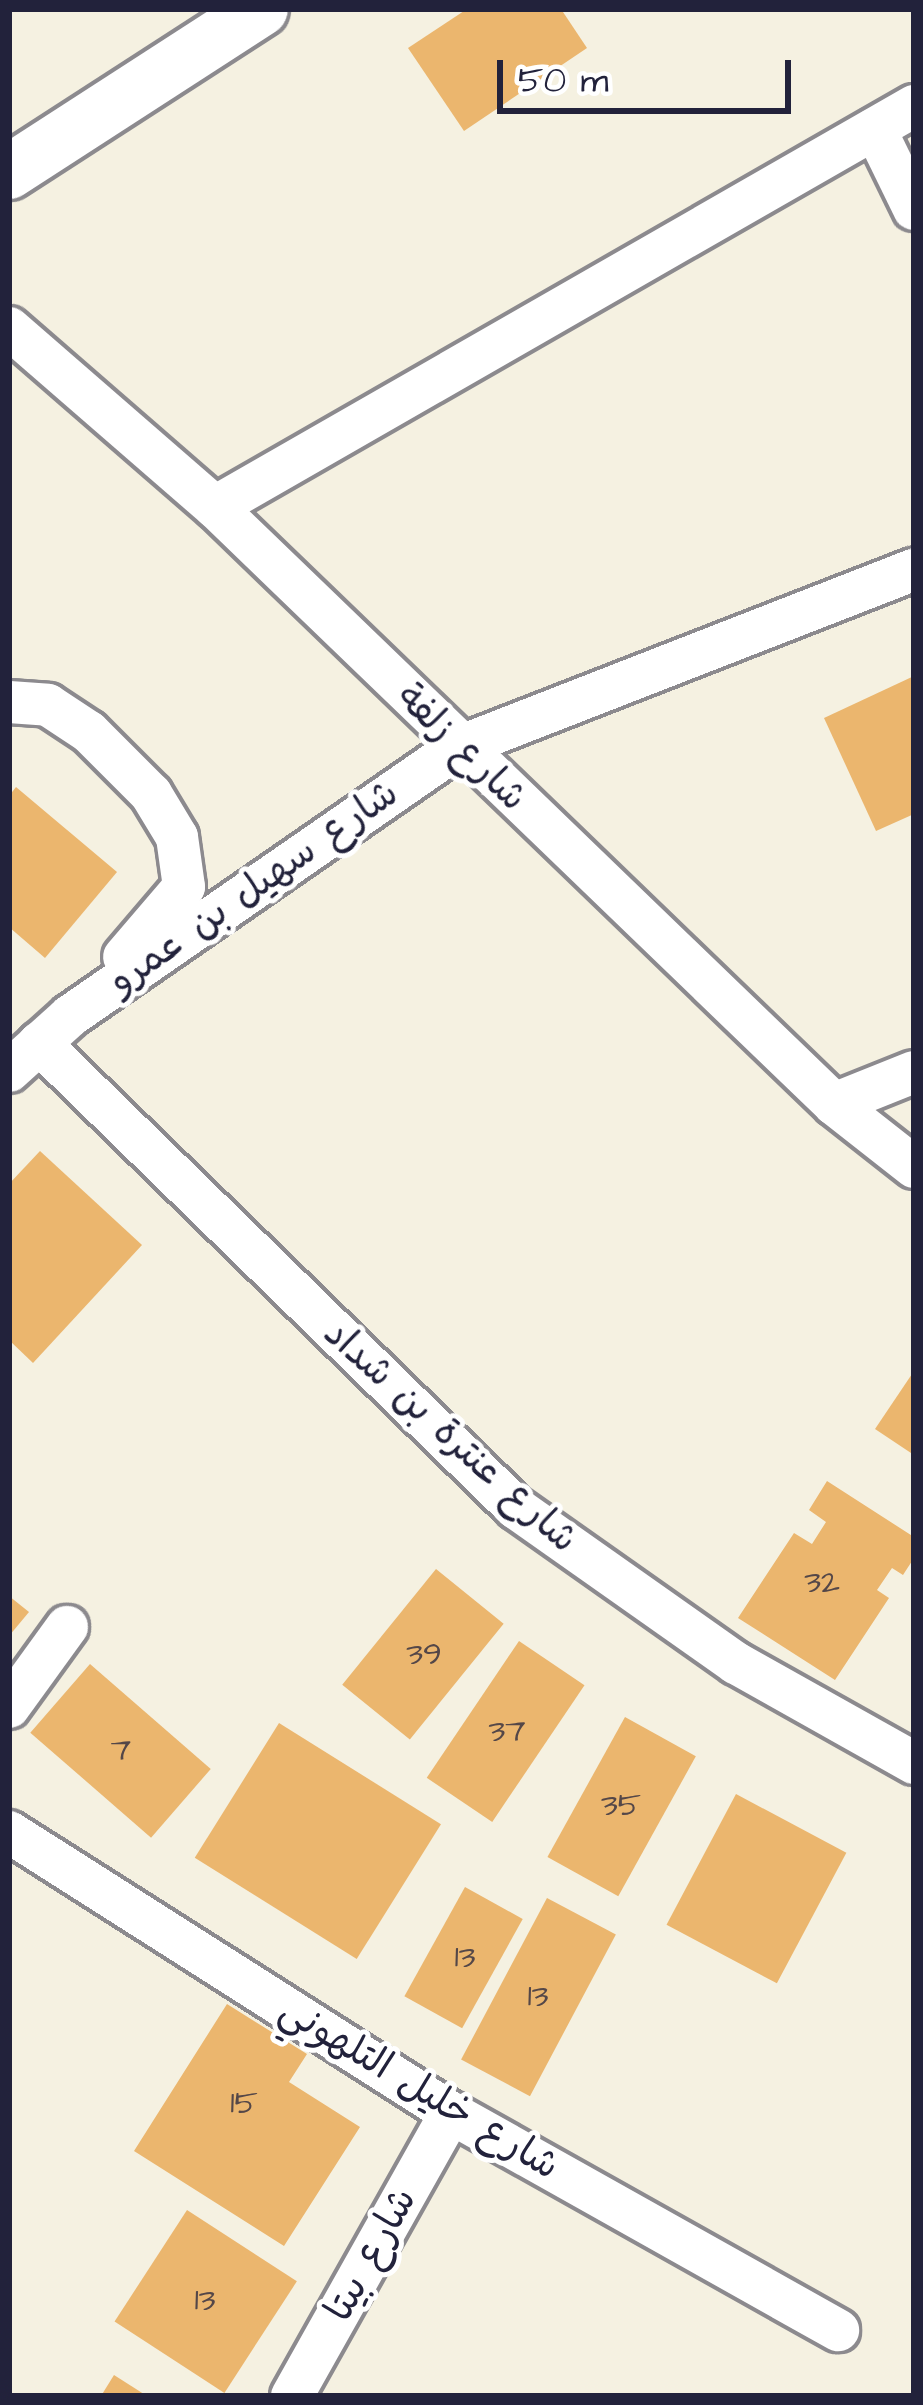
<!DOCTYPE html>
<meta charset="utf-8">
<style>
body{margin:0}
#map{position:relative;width:923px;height:2405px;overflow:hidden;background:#f5f1e1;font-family:"Architects Daughter","Playpen Sans Arabic",sans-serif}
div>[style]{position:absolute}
.building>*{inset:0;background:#ebb66e;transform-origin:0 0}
.roads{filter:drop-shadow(3px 0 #8c8a8e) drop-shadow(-3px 0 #8c8a8e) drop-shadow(0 3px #8c8a8e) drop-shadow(0 -3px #8c8a8e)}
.minor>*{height:42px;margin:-21px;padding:0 21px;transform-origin:21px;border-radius:21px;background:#fff}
.tertiary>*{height:54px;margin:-27px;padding:0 27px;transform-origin:27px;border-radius:27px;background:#fff}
span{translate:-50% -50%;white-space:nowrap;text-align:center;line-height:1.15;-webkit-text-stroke:10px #fff;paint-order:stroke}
.number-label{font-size:33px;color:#544748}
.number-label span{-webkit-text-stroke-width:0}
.street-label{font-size:39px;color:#22223b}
.frame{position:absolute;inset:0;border:12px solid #22223b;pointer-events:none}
.scale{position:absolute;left:497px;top:60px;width:294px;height:54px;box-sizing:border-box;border:6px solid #22223b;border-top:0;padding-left:15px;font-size:36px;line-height:42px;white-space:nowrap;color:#22223b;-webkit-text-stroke:9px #fff;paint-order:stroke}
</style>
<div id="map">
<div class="building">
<div style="clip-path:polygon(467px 9px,561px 9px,587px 48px,464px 131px,408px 48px)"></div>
<div style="clip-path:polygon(914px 676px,914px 814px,876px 831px,824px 718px)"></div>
<div style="clip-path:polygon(16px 787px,117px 872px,45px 958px,9px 927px,9px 796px)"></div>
<div style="clip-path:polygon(40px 1151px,142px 1245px,33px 1363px,9px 1340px,9px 1184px)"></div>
<div style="clip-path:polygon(914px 1371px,914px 1455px,875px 1429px)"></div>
<div style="clip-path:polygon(827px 1481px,914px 1537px,914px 1558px,903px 1575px,892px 1568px,877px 1590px,889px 1598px,835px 1680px,738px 1618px,794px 1533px,812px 1544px,826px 1522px,809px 1510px)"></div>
<div style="left:436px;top:1569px;width:87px;height:149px;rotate:39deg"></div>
<div style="clip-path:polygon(9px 1596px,29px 1612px,9px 1636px)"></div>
<div style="left:519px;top:1641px;width:79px;height:165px;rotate:34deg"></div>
<div style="left:90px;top:1664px;width:160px;height:91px;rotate:41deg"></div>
<div style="left:625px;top:1717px;width:81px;height:160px;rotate:29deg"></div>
<div style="left:279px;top:1723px;width:191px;height:159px;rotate:32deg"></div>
<div style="left:736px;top:1794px;width:125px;height:148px;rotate:28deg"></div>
<div style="left:465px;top:1887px;width:66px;height:125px;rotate:29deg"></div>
<div style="left:547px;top:1898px;width:78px;height:183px;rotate:28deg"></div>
<div style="clip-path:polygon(227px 2004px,307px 2054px,289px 2082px,360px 2127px,284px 2246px,134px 2151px)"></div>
<div style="left:187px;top:2210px;width:131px;height:133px;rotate:33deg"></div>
<div style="clip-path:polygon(114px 2375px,147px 2396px,101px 2396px)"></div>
</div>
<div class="roads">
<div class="minor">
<div style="left:875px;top:129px;width:89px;rotate:64deg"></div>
<div style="left:9px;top:328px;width:273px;rotate:41deg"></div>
<div style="left:215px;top:507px;width:860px;rotate:43.96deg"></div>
<div style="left:834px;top:1104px;width:102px;rotate:38.2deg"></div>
<div style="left:215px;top:507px;width:806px;rotate:-29.84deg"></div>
<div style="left:9px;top:702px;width:39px;rotate:4deg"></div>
<div style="left:48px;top:705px;width:49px;rotate:33.4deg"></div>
<div style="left:89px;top:732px;width:88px;rotate:45deg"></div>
<div style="left:151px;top:794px;width:50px;rotate:58.8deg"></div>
<div style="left:177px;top:837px;width:50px;rotate:82deg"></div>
<div style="left:184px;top:887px;width:92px;rotate:130.6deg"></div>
<div style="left:39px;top:1043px;width:666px;rotate:44.27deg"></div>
<div style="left:516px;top:1508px;width:269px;rotate:35.2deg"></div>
<div style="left:736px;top:1663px;width:204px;rotate:29.3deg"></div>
<div style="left:9px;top:1071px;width:82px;rotate:-42deg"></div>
<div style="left:70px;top:1016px;width:473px;rotate:-34.7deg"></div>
<div style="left:459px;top:747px;width:488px;rotate:-21.3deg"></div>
<div style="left:834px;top:1104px;width:86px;rotate:-21.8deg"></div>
<div style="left:9px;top:1707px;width:99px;rotate:-54.1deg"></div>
<div style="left:9px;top:1832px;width:524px;rotate:32.45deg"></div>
<div style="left:451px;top:2113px;width:444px;rotate:29.3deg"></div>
<div style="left:292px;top:2396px;width:325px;rotate:-60.7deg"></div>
</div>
<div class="tertiary">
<div style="left:9px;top:172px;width:300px;rotate:-32.9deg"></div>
</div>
</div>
<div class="number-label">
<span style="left:822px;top:1583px">32</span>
<span style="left:424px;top:1655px">39</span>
<span style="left:507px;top:1732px">37</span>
<span style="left:121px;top:1751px">7</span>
<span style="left:621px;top:1806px">35</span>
<span style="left:465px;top:1958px">13</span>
<span style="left:538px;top:1997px">13</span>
<span style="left:244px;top:2104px">15</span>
<span style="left:205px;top:2301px">13</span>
</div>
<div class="street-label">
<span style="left:461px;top:748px;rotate:44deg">شارع زلفة</span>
<span style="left:254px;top:888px;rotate:-35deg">شارع سهيل بن عمرو</span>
<span style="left:450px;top:1437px;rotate:42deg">شارع عنترة بن شداد</span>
<span style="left:419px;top:2089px;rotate:31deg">شارع خليل التلهوني</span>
<span style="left:372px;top:2255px;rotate:-61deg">شارع بيتا</span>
</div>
<div class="frame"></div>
<div class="scale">50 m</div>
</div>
